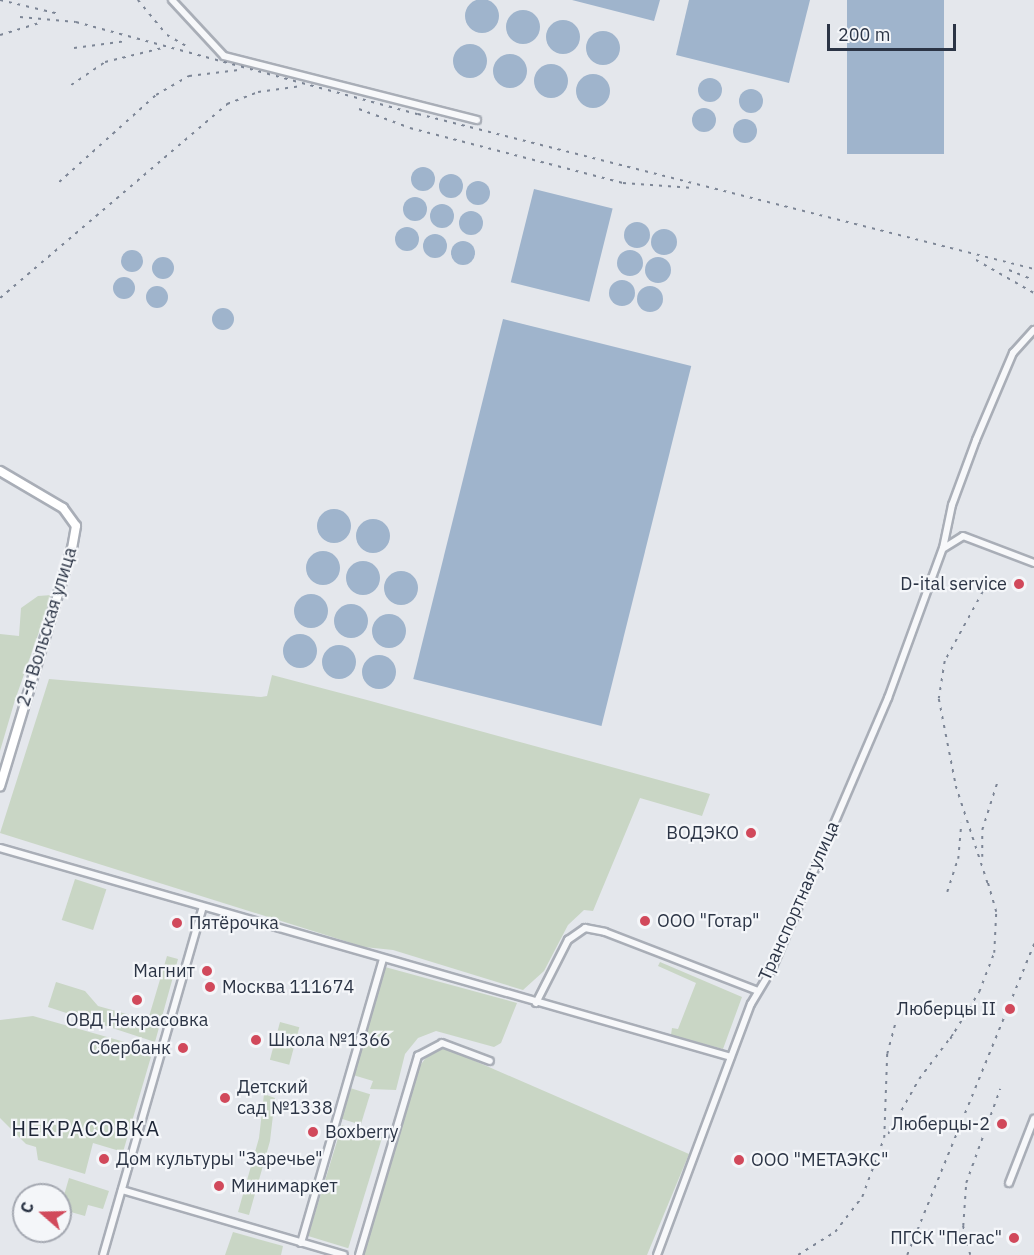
<!DOCTYPE html>
<meta charset="utf-8">
<style>
body{margin:0}
#map{position:relative;width:1034px;height:1255px;overflow:hidden;background:#e4e7ec;font-family:"IBM Plex Sans",sans-serif}
div>[style]{position:absolute}
.green>*{inset:0;background:#c9d6c5;transform-origin:0 0}
.water>*{inset:0;background:#9fb4cc;transform-origin:0 0}
.round{border-radius:50%}
.roads{filter:drop-shadow(2px 0 #a9aeb7) drop-shadow(-2px 0 #a9aeb7) drop-shadow(0 2px #a9aeb7) drop-shadow(0 -2px #a9aeb7)}
.minor>*{height:6px;margin:-3px;padding:0 3px;transform-origin:3px;border-radius:3px;background:#f7f8fa}
.major>*{height:8px;margin:-4px;padding:0 4px;transform-origin:4px;border-radius:4px;background:#fff}
.rail>*{height:1.5px;margin-top:-0.75px;transform-origin:0;background:repeating-linear-gradient(90deg,#7d8696 0 3px,transparent 0 9px)}
.dots>*{width:16px;height:16px;translate:-50% -50%;box-sizing:border-box;border:3px solid #f4f6f9;border-radius:50%}
span{translate:-50% -50%;white-space:nowrap;text-align:center;line-height:1.15;-webkit-text-stroke:4.5px #f4f6f9;paint-order:stroke}
.poi-label{font-size:18px;color:#2b3445}
.right{translate:-100% -50%;text-align:right}
.left{translate:0 -50%;text-align:left}
.street-label{font-size:18px;color:#2b3445}
.quarter-label{font-size:21px;color:#1d2536;letter-spacing:1.5px}
.north{position:absolute;left:12px;top:1183px;width:60px;height:60px;box-sizing:border-box;background:#f4f6f9;border:2px solid #a4a8b1;border-radius:50%;rotate:290deg;font-size:16px;font-weight:700;line-height:24px;text-align:center;color:#2b3445}
.north::after{content:'';display:block;margin:auto;width:21px;height:27px;background:#d1495b;clip-path:polygon(50% 0,100% 100%,50% 72%,0 100%)}
.scale{position:absolute;left:827px;top:24px;width:129px;height:27px;box-sizing:border-box;border:3px solid #2b3445;border-top:0;padding-left:8px;font-size:18px;line-height:21px;white-space:nowrap;color:#2b3445;-webkit-text-stroke:4px #f4f6f9;paint-order:stroke}
</style>
<div id="map">
<div class="green">
<div style="clip-path:polygon(52px 595px,15px 700px,0 751px,0 634px,19px 636px,21px 608px,38px 596px)"></div>
<div style="clip-path:polygon(272px 675px,367px 700px,710px 794px,702px 816px,640px 798px,593px 911px,584px 910px,568px 925px,544px 971px,523px 990px,393px 950px,364px 947px,0 833px,49px 679px,261px 697px,267px 696px)"></div>
<div style="left:75px;top:879px;width:33px;height:43px;rotate:18deg"></div>
<div style="clip-path:polygon(167px 956px,178px 959px,155px 1042px,48px 1007px,56px 982px,85px 991px,98px 1006px,148px 1020px)"></div>
<div style="clip-path:polygon(660px 962px,742px 997px,723px 1049px,671px 1035px,672px 1028px,678px 1029px,696px 983px,658px 966px)"></div>
<div style="clip-path:polygon(385px 967px,517px 1003px,501px 1043px,494px 1047px,436px 1031px,418px 1038px,405px 1054px,396px 1090px,370px 1089px,373px 1081px,353px 1075px)"></div>
<div style="clip-path:polygon(33px 1016px,153px 1050px,123px 1152px,93px 1143px,85px 1174px,38px 1160px,36px 1147px,26px 1144px,0 1118px,0 1020px)"></div>
<div style="left:280px;top:1022px;width:20px;height:39px;rotate:15deg"></div>
<div style="clip-path:polygon(443px 1047px,689px 1154px,647px 1255px,363px 1255px,419px 1067px,430px 1052px)"></div>
<div style="left:350px;top:1088px;width:21px;height:32px;rotate:17deg"></div>
<div style="clip-path:polygon(264px 1094px,275px 1098px,270px 1141px,249px 1215px,238px 1212px,259px 1138px)"></div>
<div style="left:342px;top:1125px;width:42px;height:116px;rotate:17deg"></div>
<div style="clip-path:polygon(69px 1178px,109px 1191px,103px 1209px,88px 1205px,85px 1216px,60px 1209px)"></div>
<div style="clip-path:polygon(233px 1232px,283px 1246px,281px 1255px,225px 1255px)"></div>
</div>
<div class="water">
<div class="round" style="left:465px;top:-1px;width:34px;height:34px"></div>
<div style="clip-path:polygon(572px 0,660px 0,654px 21px)"></div>
<div style="clip-path:polygon(689px 0,810px 0,789px 83px,676px 55px)"></div>
<div style="left:847px;top:0;width:97px;height:154px"></div>
<div class="round" style="left:506px;top:10px;width:34px;height:34px"></div>
<div class="round" style="left:546px;top:20px;width:34px;height:34px"></div>
<div class="round" style="left:586px;top:31px;width:34px;height:34px"></div>
<div class="round" style="left:453px;top:44px;width:34px;height:34px"></div>
<div class="round" style="left:493px;top:54px;width:34px;height:34px"></div>
<div class="round" style="left:534px;top:64px;width:34px;height:34px"></div>
<div class="round" style="left:576px;top:74px;width:34px;height:34px"></div>
<div class="round" style="left:698px;top:78px;width:24px;height:24px"></div>
<div class="round" style="left:739px;top:89px;width:24px;height:24px"></div>
<div class="round" style="left:692px;top:108px;width:24px;height:24px"></div>
<div class="round" style="left:733px;top:119px;width:24px;height:24px"></div>
<div class="round" style="left:411px;top:167px;width:24px;height:24px"></div>
<div class="round" style="left:439px;top:174px;width:24px;height:24px"></div>
<div class="round" style="left:466px;top:181px;width:24px;height:24px"></div>
<div style="left:534px;top:189px;width:81px;height:96px;rotate:14deg"></div>
<div class="round" style="left:403px;top:197px;width:24px;height:24px"></div>
<div class="round" style="left:430px;top:204px;width:24px;height:24px"></div>
<div class="round" style="left:459px;top:211px;width:24px;height:24px"></div>
<div class="round" style="left:624px;top:222px;width:26px;height:26px"></div>
<div class="round" style="left:395px;top:227px;width:24px;height:24px"></div>
<div class="round" style="left:651px;top:229px;width:26px;height:26px"></div>
<div class="round" style="left:423px;top:234px;width:24px;height:24px"></div>
<div class="round" style="left:451px;top:241px;width:24px;height:24px"></div>
<div class="round" style="left:617px;top:250px;width:26px;height:26px"></div>
<div class="round" style="left:121px;top:250px;width:22px;height:22px"></div>
<div class="round" style="left:645px;top:257px;width:26px;height:26px"></div>
<div class="round" style="left:152px;top:257px;width:22px;height:22px"></div>
<div class="round" style="left:113px;top:277px;width:22px;height:22px"></div>
<div class="round" style="left:609px;top:280px;width:26px;height:26px"></div>
<div class="round" style="left:637px;top:286px;width:26px;height:26px"></div>
<div class="round" style="left:146px;top:286px;width:22px;height:22px"></div>
<div class="round" style="left:212px;top:308px;width:22px;height:22px"></div>
<div style="left:503px;top:319px;width:194px;height:371px;rotate:14deg"></div>
<div class="round" style="left:317px;top:509px;width:34px;height:34px"></div>
<div class="round" style="left:356px;top:519px;width:34px;height:34px"></div>
<div class="round" style="left:306px;top:551px;width:34px;height:34px"></div>
<div class="round" style="left:346px;top:561px;width:34px;height:34px"></div>
<div class="round" style="left:384px;top:571px;width:34px;height:34px"></div>
<div class="round" style="left:294px;top:594px;width:34px;height:34px"></div>
<div class="round" style="left:334px;top:604px;width:34px;height:34px"></div>
<div class="round" style="left:372px;top:614px;width:34px;height:34px"></div>
<div class="round" style="left:283px;top:634px;width:34px;height:34px"></div>
<div class="round" style="left:322px;top:645px;width:34px;height:34px"></div>
<div class="round" style="left:362px;top:655px;width:34px;height:34px"></div>
</div>
<div class="roads">
<div class="minor">
<div style="left:172px;top:0;width:76px;rotate:47.1deg"></div>
<div style="left:224px;top:56px;width:261px;rotate:14.2deg"></div>
<div style="left:944px;top:548px;width:22px;rotate:-32deg"></div>
<div style="left:963px;top:536px;width:76px;rotate:20.8deg"></div>
<div style="left:0;top:848px;width:760px;rotate:15.96deg"></div>
<div style="left:536px;top:1003px;width:71px;rotate:-63.1deg"></div>
<div style="left:568px;top:940px;width:21px;rotate:-35deg"></div>
<div style="left:585px;top:928px;width:20px;rotate:11deg"></div>
<div style="left:605px;top:932px;width:164px;rotate:21.1deg"></div>
<div style="left:1009px;top:1183px;width:69px;rotate:-68.7deg"></div>
<div style="left:122px;top:1190px;width:231px;rotate:16.3deg"></div>
<div style="left:301px;top:1243px;width:296px;rotate:-73.9deg"></div>
<div style="left:103px;top:1255px;width:362px;rotate:-74deg"></div>
<div style="left:359px;top:1255px;width:208px;rotate:-73.5deg"></div>
<div style="left:418px;top:1056px;width:27px;rotate:-28deg"></div>
<div style="left:442px;top:1043px;width:51px;rotate:20.6deg"></div>
<div style="left:657px;top:1255px;width:268px;rotate:-69.5deg"></div>
<div style="left:751px;top:1004px;width:39px;rotate:-59deg"></div>
<div style="left:771px;top:971px;width:297px;rotate:-66.8deg"></div>
<div style="left:888px;top:698px;width:160px;rotate:-69.9deg"></div>
<div style="left:943px;top:548px;width:44px;rotate:-78.2deg"></div>
<div style="left:952px;top:505px;width:69px;rotate:-69.7deg"></div>
<div style="left:976px;top:440px;width:95px;rotate:-67deg"></div>
<div style="left:1013px;top:353px;width:31px;rotate:-48deg"></div>
</div>
<div class="major">
<div style="left:0;top:471px;width:73px;rotate:30.4deg"></div>
<div style="left:63px;top:508px;width:22px;rotate:54deg"></div>
<div style="left:76px;top:526px;width:22px;rotate:100deg"></div>
<div style="left:72px;top:548px;width:249px;rotate:106.8deg"></div>
</div>
</div>
<div class="rail">
<div style="left:0;top:0;width:61px;rotate:13.3deg"></div>
<div style="left:138px;top:0;width:45px;rotate:50.4deg"></div>
<div style="left:167px;top:35px;width:22px;rotate:30deg"></div>
<div style="left:20px;top:17px;width:56px;rotate:5.1deg"></div>
<div style="left:76px;top:22px;width:354px;rotate:15.1deg"></div>
<div style="left:418px;top:114px;width:635px;rotate:14.12deg"></div>
<div style="left:0;top:35px;width:41px;rotate:-17.1deg"></div>
<div style="left:74px;top:48px;width:53px;rotate:-7.5deg"></div>
<div style="left:71px;top:85px;width:41px;rotate:-34.1deg"></div>
<div style="left:105px;top:62px;width:59px;rotate:-13.8deg"></div>
<div style="left:359px;top:109px;width:54px;rotate:20.4deg"></div>
<div style="left:410px;top:128px;width:220px;rotate:14.5deg"></div>
<div style="left:623px;top:183px;width:71px;rotate:4deg"></div>
<div style="left:59px;top:182px;width:130px;rotate:-41.9deg"></div>
<div style="left:156px;top:95px;width:38px;rotate:-30deg"></div>
<div style="left:189px;top:76px;width:50px;rotate:-6.8deg"></div>
<div style="left:976px;top:260px;width:67px;rotate:29.6deg"></div>
<div style="left:1009px;top:270px;width:27px;rotate:22deg"></div>
<div style="left:0;top:298px;width:299px;rotate:-40.5deg"></div>
<div style="left:227px;top:104px;width:33px;rotate:-21deg"></div>
<div style="left:258px;top:92px;width:44px;rotate:-7.8deg"></div>
<div style="left:983px;top:592px;width:79px;rotate:118.8deg"></div>
<div style="left:945px;top:661px;width:38px;rotate:99deg"></div>
<div style="left:939px;top:699px;width:89px;rotate:78.9deg"></div>
<div style="left:956px;top:786px;width:103px;rotate:71.9deg"></div>
<div style="left:982px;top:857px;width:27px;rotate:-90deg"></div>
<div style="left:982px;top:830px;width:52px;rotate:-72.3deg"></div>
<div style="left:947px;top:892px;width:35px;rotate:-72deg"></div>
<div style="left:958px;top:859px;width:36px;rotate:-85deg"></div>
<div style="left:950px;top:1039px;width:55px;rotate:-58.3deg"></div>
<div style="left:979px;top:992px;width:42px;rotate:-69deg"></div>
<div style="left:994px;top:953px;width:41px;rotate:-87.2deg"></div>
<div style="left:996px;top:912px;width:35px;rotate:-106deg"></div>
<div style="left:888px;top:1134px;width:63px;rotate:-60.6deg"></div>
<div style="left:919px;top:1079px;width:56px;rotate:-52.9deg"></div>
<div style="left:798px;top:1255px;width:44px;rotate:-31.9deg"></div>
<div style="left:835px;top:1232px;width:44px;rotate:-52.4deg"></div>
<div style="left:862px;top:1197px;width:63px;rotate:-69.6deg"></div>
<div style="left:884px;top:1138px;width:84px;rotate:-88deg"></div>
<div style="left:887px;top:1054px;width:30px;rotate:-75deg"></div>
<div style="left:907px;top:1255px;width:336px;rotate:-67.8deg"></div>
<div style="left:970px;top:1255px;width:30px;rotate:-104deg"></div>
<div style="left:963px;top:1226px;width:43px;rotate:-86deg"></div>
<div style="left:966px;top:1183px;width:100px;rotate:-70.1deg"></div>
</div>
<div class="dots">
<div style="left:1019px;top:584px;background:#d1495b"></div>
<div style="left:751px;top:833px;background:#d1495b"></div>
<div style="left:645px;top:921px;background:#d1495b"></div>
<div style="left:177px;top:923px;background:#d1495b"></div>
<div style="left:207px;top:971px;background:#d1495b"></div>
<div style="left:210px;top:987px;background:#d1495b"></div>
<div style="left:137px;top:1000px;background:#d1495b"></div>
<div style="left:1010px;top:1009px;background:#d1495b"></div>
<div style="left:256px;top:1040px;background:#d1495b"></div>
<div style="left:183px;top:1048px;background:#d1495b"></div>
<div style="left:225px;top:1098px;background:#d1495b"></div>
<div style="left:1002px;top:1124px;background:#d1495b"></div>
<div style="left:313px;top:1132px;background:#d1495b"></div>
<div style="left:104px;top:1159px;background:#d1495b"></div>
<div style="left:739px;top:1160px;background:#d1495b"></div>
<div style="left:219px;top:1186px;background:#d1495b"></div>
<div style="left:1014px;top:1238px;background:#d1495b"></div>
</div>
<div class="poi-label">
<span class="right" style="left:1007px;top:584px">D-ital service</span>
<span class="right" style="left:739px;top:833px">ВОДЭКО</span>
<span class="left" style="left:657px;top:921px">ООО "Готар"</span>
<span class="left" style="left:189px;top:923px">Пятёрочка</span>
<span class="right" style="left:195px;top:971px">Магнит</span>
<span class="left" style="left:222px;top:987px">Москва 111674</span>
<span class="right" style="left:996px;top:1009px">Люберцы II</span>
<span style="left:137px;top:1020px">ОВД Некрасовка</span>
<span class="left" style="left:268px;top:1040px">Школа №1366</span>
<span class="right" style="left:171px;top:1048px">Сбербанк</span>
<span class="left" style="left:237px;top:1098px">Детский<br>сад №1338</span>
<span class="right" style="left:990px;top:1124px">Люберцы-2</span>
<span class="left" style="left:325px;top:1132px">Boxberry</span>
<span class="left" style="left:116px;top:1159px">Дом культуры "Заречье"</span>
<span class="left" style="left:751px;top:1160px">ООО "МЕТАЭКС"</span>
<span class="left" style="left:231px;top:1186px">Минимаркет</span>
<span class="right" style="left:1002px;top:1238px">ПГСК "Пегас"</span>
</div>
<div class="street-label">
<span style="left:47px;top:627px;rotate:-73deg">2-я Вольская улица</span>
<span style="left:799px;top:901px;rotate:-66deg">Транспортная улица</span>
</div>
<div class="quarter-label">
<span style="left:86px;top:1128px">НЕКРАСОВКА</span>
</div>
<div class="north">С</div>
<div class="scale">200 m</div>
</div>
